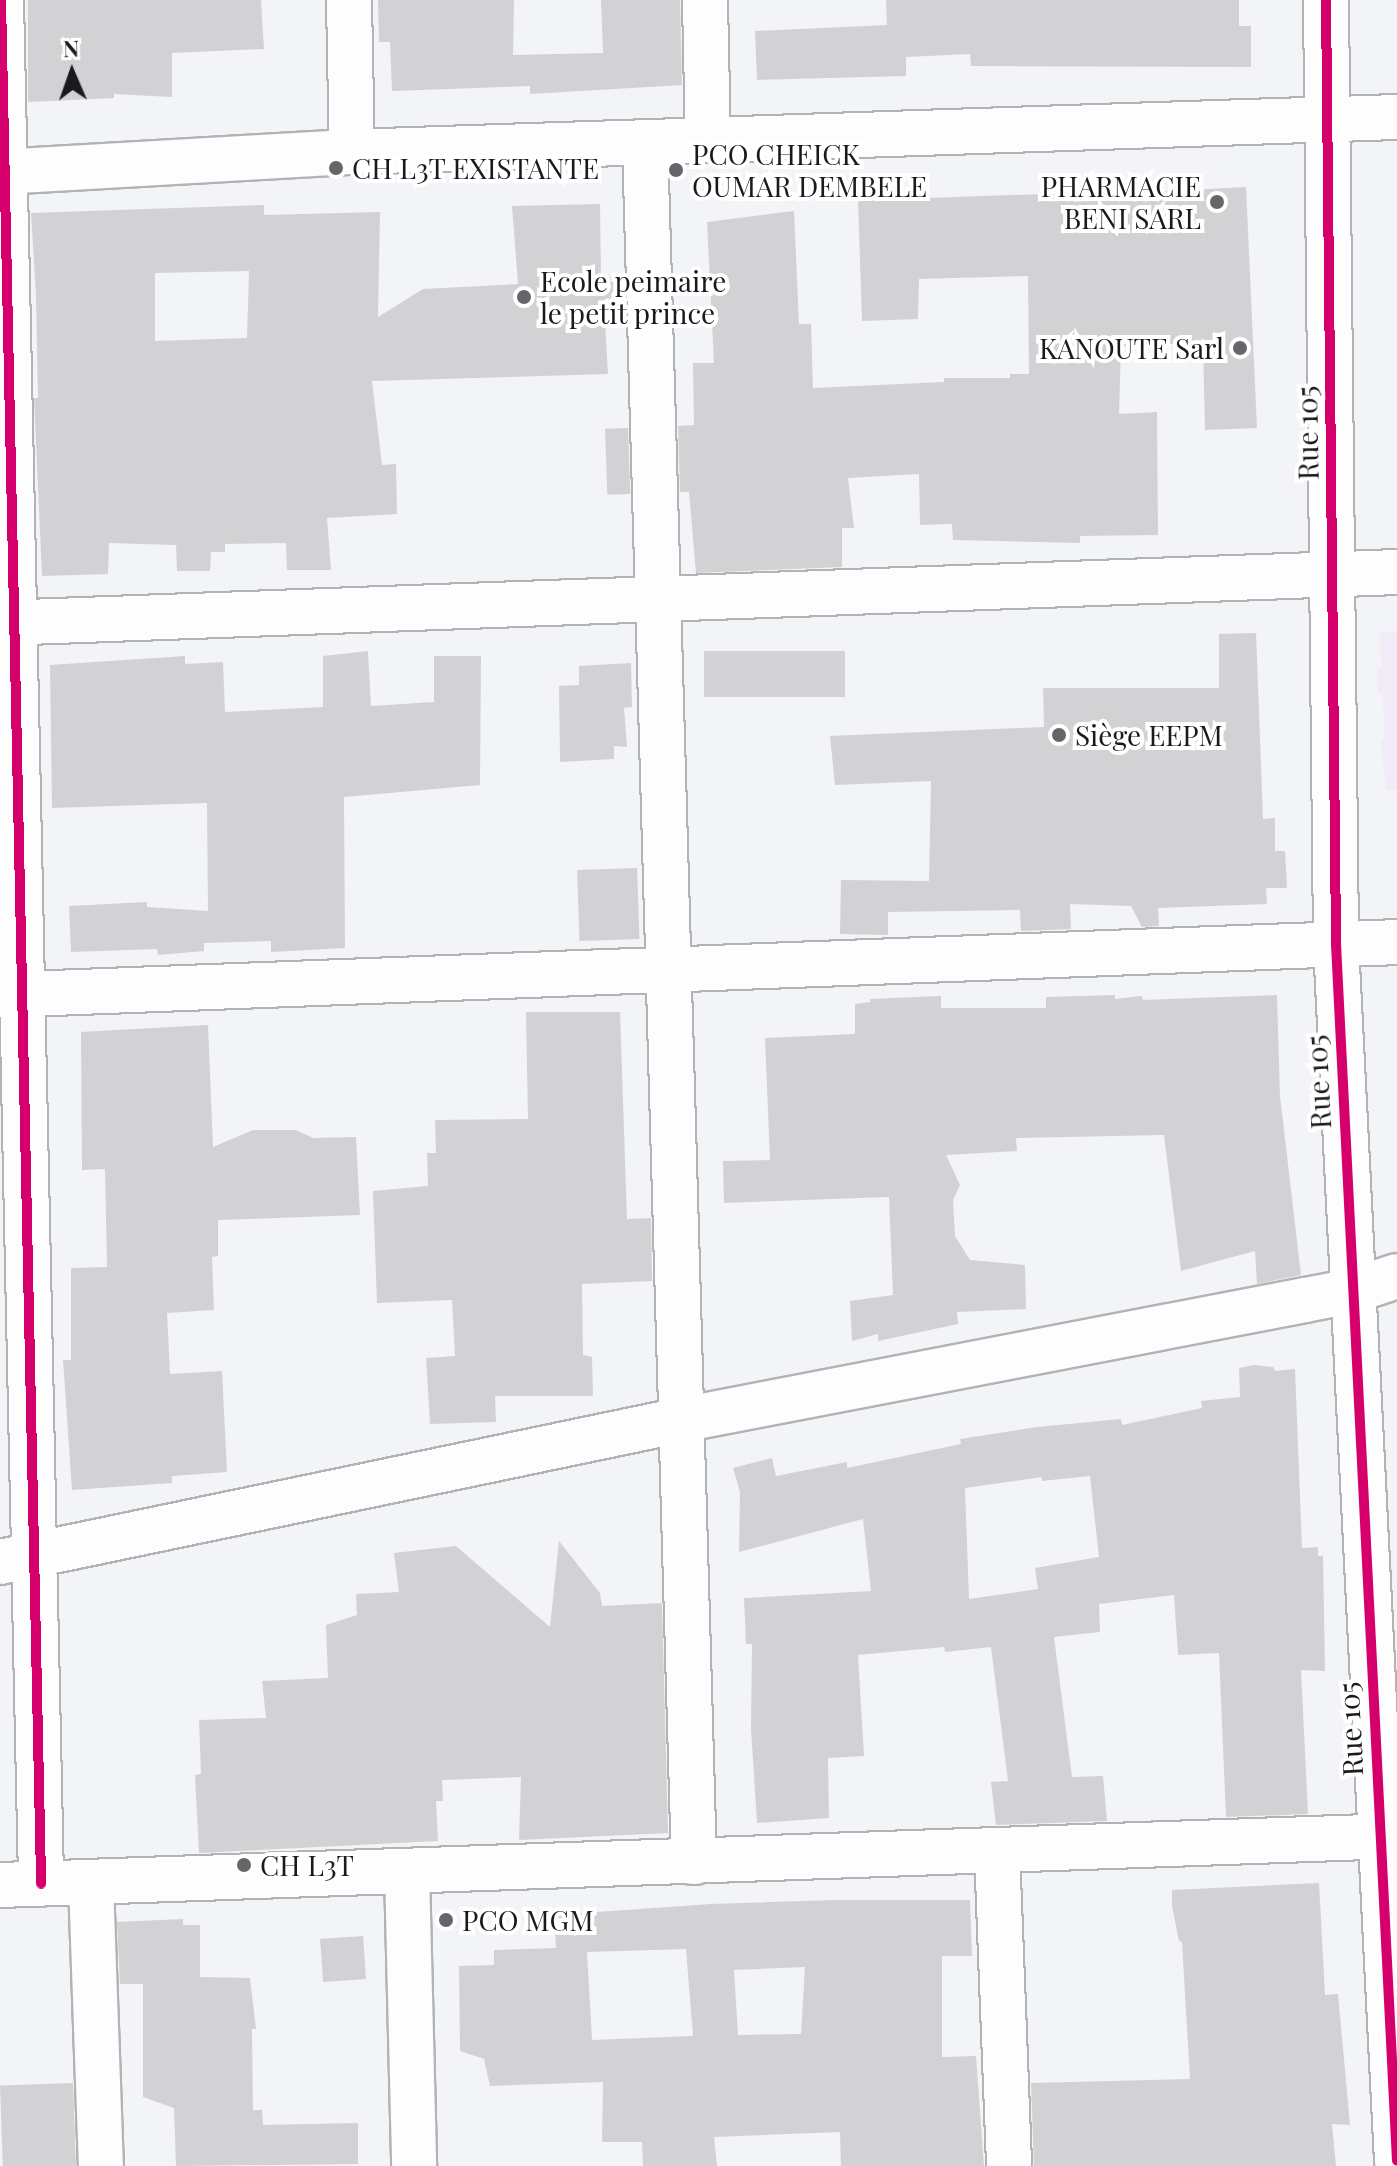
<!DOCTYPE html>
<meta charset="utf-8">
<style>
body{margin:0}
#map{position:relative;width:1397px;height:2166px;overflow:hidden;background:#f2f4f7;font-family:"Playfair Display",serif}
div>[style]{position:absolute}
.industrial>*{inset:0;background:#f1ebf7}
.building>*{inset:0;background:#d2d2d4;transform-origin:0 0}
.roads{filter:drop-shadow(2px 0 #b2b3b5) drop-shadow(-2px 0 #b2b3b5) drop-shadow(0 2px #b2b3b5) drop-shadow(0 -2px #b2b3b5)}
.minor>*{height:44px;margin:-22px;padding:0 22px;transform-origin:22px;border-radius:22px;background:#fdfdfe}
.cycleway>*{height:10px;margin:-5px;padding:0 5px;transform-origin:5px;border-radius:5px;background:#d6006c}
.dots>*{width:22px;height:22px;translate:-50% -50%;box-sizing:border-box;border:4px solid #fff;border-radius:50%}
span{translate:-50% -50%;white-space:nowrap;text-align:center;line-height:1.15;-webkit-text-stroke:8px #fff;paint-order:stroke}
.poi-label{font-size:28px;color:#191a1c}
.left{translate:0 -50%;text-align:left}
.right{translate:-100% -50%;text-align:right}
.street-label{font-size:28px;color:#191a1c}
.north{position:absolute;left:32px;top:32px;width:80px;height:80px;-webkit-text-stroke:6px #fff;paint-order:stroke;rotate:358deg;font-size:22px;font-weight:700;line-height:32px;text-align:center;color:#191a1c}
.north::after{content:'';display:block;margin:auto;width:28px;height:36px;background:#191a1c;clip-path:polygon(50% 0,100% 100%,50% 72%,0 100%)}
</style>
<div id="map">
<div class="industrial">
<div style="clip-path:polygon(1397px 632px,1397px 790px,1386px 791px,1381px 740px,1384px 739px,1383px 694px,1378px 693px,1377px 668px,1381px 667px,1380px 633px)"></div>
</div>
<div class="building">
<div style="clip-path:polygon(28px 0,261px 0,264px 49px,172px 53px,172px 97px,114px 94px,114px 98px,28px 102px)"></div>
<div style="clip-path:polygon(378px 0,514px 0,513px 55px,603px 53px,601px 0,680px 0,682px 85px,530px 94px,530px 86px,392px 91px,390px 42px,379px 42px)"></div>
<div style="clip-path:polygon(886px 0,1239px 0,1239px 26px,1251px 26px,1251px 67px,971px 66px,970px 54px,906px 57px,906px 76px,757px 80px,755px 31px,887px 25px)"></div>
<div style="clip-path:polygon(1135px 187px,1135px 193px,1246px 187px,1257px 428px,1205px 430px,1203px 342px,1121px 347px,1119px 414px,1157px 412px,1158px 535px,1080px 536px,1080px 543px,953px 540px,952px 524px,920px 525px,919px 474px,848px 478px,854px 528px,842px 528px,842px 567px,696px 573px,689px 492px,680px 492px,678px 426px,694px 425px,693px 363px,714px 363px,707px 222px,794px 211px,799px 324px,811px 324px,813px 388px,944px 382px,944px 378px,1010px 378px,1010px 374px,1029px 374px,1028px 276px,919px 279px,918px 319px,862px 321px,858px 199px,929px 192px,929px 198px,1097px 192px)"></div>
<div style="clip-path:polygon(evenodd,600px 204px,601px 278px,617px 277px,621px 322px,605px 322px,608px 374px,372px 381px,382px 465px,396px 464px,397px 514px,327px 518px,331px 570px,287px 570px,286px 543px,225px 544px,225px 552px,211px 552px,210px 571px,177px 571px,176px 545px,109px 543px,108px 574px,42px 576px,34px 398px,38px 398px,36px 296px,31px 213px,264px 205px,264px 215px,380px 212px,378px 317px,423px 289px,518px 284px,512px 206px,600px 204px,249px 271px,247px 338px,155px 341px,155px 273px,249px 271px)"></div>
<div style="left:628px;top:428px;width:66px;height:23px;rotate:88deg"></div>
<div style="clip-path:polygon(1256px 633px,1263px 819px,1275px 818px,1275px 851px,1285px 851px,1287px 888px,1266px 888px,1267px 904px,1158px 908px,1159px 926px,1142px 927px,1131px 906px,1070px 904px,1071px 929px,1021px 931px,1020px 910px,888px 912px,888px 935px,840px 934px,841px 880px,929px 881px,931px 781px,835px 785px,830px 736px,1044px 727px,1043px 688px,1219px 688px,1219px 634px)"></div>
<div style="clip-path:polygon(368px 651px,371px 706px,434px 702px,434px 656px,481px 656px,480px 785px,344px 797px,345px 948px,271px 952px,271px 941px,204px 943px,204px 951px,158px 955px,157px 949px,71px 952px,69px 906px,147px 902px,147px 907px,208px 911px,207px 803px,52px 808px,50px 665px,185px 656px,185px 664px,223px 662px,225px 712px,323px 707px,323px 656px)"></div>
<div style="left:704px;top:651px;width:141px;height:46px"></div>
<div style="clip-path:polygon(631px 663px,632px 707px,624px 708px,627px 747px,614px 746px,614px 759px,560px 762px,559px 686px,579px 685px,579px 666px)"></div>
<div style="left:637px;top:868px;width:71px;height:60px;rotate:88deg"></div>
<div style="clip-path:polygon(1115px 995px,1115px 999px,1142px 996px,1143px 1000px,1277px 995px,1280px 1096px,1301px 1275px,1257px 1284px,1255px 1251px,1181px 1271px,1164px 1135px,1016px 1138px,1017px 1151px,946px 1155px,960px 1185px,953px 1200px,955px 1236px,970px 1260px,1025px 1265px,1026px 1309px,957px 1312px,958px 1324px,878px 1341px,878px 1334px,852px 1341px,850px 1301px,893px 1295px,889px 1197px,724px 1203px,723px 1161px,770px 1160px,765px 1038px,855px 1034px,855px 1004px,870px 1002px,870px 999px,941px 996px,941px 1008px,1046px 1008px,1046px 997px)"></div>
<div style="clip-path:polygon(526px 1012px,620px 1012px,627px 1219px,651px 1218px,652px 1281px,582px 1284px,583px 1355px,592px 1357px,593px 1396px,495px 1396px,496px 1422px,430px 1424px,426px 1358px,455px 1356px,452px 1300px,377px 1303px,373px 1191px,428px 1186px,427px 1153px,436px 1153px,435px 1120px,528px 1119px)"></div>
<div style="clip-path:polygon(208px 1025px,213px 1147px,253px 1130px,296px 1130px,313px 1138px,356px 1137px,360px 1215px,218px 1220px,218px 1256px,212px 1257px,214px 1310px,167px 1313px,170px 1374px,222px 1371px,227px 1472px,172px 1476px,172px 1483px,72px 1490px,63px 1360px,71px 1360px,71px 1268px,107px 1267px,105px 1169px,82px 1170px,81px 1032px)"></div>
<div style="clip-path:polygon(evenodd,1254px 1365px,1273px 1367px,1275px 1371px,1295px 1369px,1302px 1548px,1318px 1547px,1318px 1556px,1323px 1556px,1325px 1671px,1301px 1670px,1308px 1814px,1226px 1817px,1219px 1653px,1178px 1655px,1174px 1595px,1099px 1604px,1100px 1632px,1054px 1637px,1072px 1777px,1103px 1776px,1107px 1821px,996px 1825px,991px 1782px,1008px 1781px,991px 1647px,945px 1652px,944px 1647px,858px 1655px,864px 1756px,828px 1758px,829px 1818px,757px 1823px,751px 1729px,752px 1644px,746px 1644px,744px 1598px,871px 1591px,863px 1519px,739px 1552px,740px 1492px,733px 1468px,772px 1458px,776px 1476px,847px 1462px,847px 1468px,961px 1444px,960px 1439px,1037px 1427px,1121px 1419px,1122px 1425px,1202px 1408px,1201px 1401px,1240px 1397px,1239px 1368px,1254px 1365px,1090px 1476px,1099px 1557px,1035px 1568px,1038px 1589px,969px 1599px,965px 1488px,1042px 1477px,1042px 1481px,1090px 1476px)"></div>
<div style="clip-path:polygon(559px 1541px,600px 1593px,602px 1606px,662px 1603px,668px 1833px,519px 1840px,521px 1777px,442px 1780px,443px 1801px,436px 1801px,438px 1841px,199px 1853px,195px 1775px,201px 1774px,199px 1720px,266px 1718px,262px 1681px,328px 1678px,326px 1625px,357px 1615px,356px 1594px,399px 1592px,394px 1553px,456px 1546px,550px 1627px)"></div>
<div style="clip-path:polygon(1319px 1883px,1325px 1995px,1338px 1994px,1350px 2125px,1332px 2124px,1336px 2166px,1034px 2166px,1031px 2083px,1190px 2079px,1182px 1942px,1179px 1941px,1172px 1906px,1172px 1890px)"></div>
<div style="clip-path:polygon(evenodd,836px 1900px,970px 1900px,972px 1956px,942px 1956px,942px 2057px,976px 2056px,984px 2166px,841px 2166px,840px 2132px,714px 2137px,717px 2166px,643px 2166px,642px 2142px,602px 2142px,603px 2082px,490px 2086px,484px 2059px,460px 2051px,459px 1966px,494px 1965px,494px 1950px,556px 1948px,554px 1915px,711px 1904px,836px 1900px,686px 1949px,693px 2036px,592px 2040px,587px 1952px,686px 1949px,836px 1900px,805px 1967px,801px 2034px,738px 2035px,734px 1970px,805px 1967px)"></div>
<div style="clip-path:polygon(183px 1919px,183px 1925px,200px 1925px,200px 1977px,250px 1978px,256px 2029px,252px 2029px,253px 2110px,262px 2110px,263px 2125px,358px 2123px,358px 2164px,176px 2166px,174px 2108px,143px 2097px,143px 1984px,120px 1984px,117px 1922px)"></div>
<div style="left:363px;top:1936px;width:43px;height:43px;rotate:86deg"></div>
<div style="left:73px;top:2083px;width:83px;height:73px;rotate:88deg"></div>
</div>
<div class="roads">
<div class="minor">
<div style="left:1px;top:0;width:1884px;rotate:88.78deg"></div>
<div style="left:349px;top:0;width:152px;rotate:88.9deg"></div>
<div style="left:705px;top:0;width:140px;rotate:88.8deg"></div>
<div style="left:1326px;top:0;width:944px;rotate:89.39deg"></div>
<div style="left:1336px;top:944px;width:1218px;rotate:87.13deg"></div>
<div style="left:645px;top:142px;width:1721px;rotate:88.37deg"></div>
<div style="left:0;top:172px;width:353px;rotate:-3.3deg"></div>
<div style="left:352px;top:152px;width:1046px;rotate:-1.92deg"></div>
<div style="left:0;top:623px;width:1398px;rotate:-2.09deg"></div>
<div style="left:0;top:995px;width:1398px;rotate:-2.17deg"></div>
<div style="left:0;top:1562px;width:696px;rotate:-11.78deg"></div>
<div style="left:681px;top:1420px;width:635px;rotate:-10.89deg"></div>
<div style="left:1305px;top:1300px;width:48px;rotate:-10.8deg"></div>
<div style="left:1352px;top:1291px;width:47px;rotate:-18.4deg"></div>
<div style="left:997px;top:1851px;width:315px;rotate:87.8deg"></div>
<div style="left:407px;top:1872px;width:294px;rotate:88.6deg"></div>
<div style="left:91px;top:1883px;width:283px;rotate:88deg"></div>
<div style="left:0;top:1885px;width:1398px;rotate:-2.01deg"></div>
</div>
</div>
<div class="cycleway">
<div style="left:1px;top:0;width:1884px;rotate:88.78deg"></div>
<div style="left:1326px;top:0;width:944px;rotate:89.39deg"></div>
<div style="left:1336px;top:944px;width:1218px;rotate:87.13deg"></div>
</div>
<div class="dots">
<div style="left:336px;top:168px;background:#656669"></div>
<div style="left:676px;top:170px;background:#656669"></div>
<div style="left:1217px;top:202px;background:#656669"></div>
<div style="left:524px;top:297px;background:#656669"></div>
<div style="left:1240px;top:348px;background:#656669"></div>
<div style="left:1059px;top:735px;background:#656669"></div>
<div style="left:244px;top:1865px;background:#656669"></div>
<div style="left:446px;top:1920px;background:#656669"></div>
</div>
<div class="poi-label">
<span class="left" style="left:692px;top:170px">PCO CHEICK<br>OUMAR DEMBELE</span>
<span class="left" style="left:352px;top:168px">CH L3T EXISTANTE</span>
<span class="right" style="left:1201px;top:202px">PHARMACIE<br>BENI SARL</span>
<span class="left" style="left:540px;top:297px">Ecole peimaire<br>le petit prince</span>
<span class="right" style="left:1224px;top:348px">KANOUTE Sarl</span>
<span class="left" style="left:1075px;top:735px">Siège EEPM</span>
<span class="left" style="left:260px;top:1865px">CH L3T</span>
<span class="left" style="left:462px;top:1920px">PCO MGM</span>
</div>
<div class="street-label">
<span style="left:1307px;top:433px;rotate:-91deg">Rue 105</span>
<span style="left:1318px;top:1082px;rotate:-93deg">Rue 105</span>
<span style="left:1350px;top:1729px;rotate:-93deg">Rue 105</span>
</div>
<div class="north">N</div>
</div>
